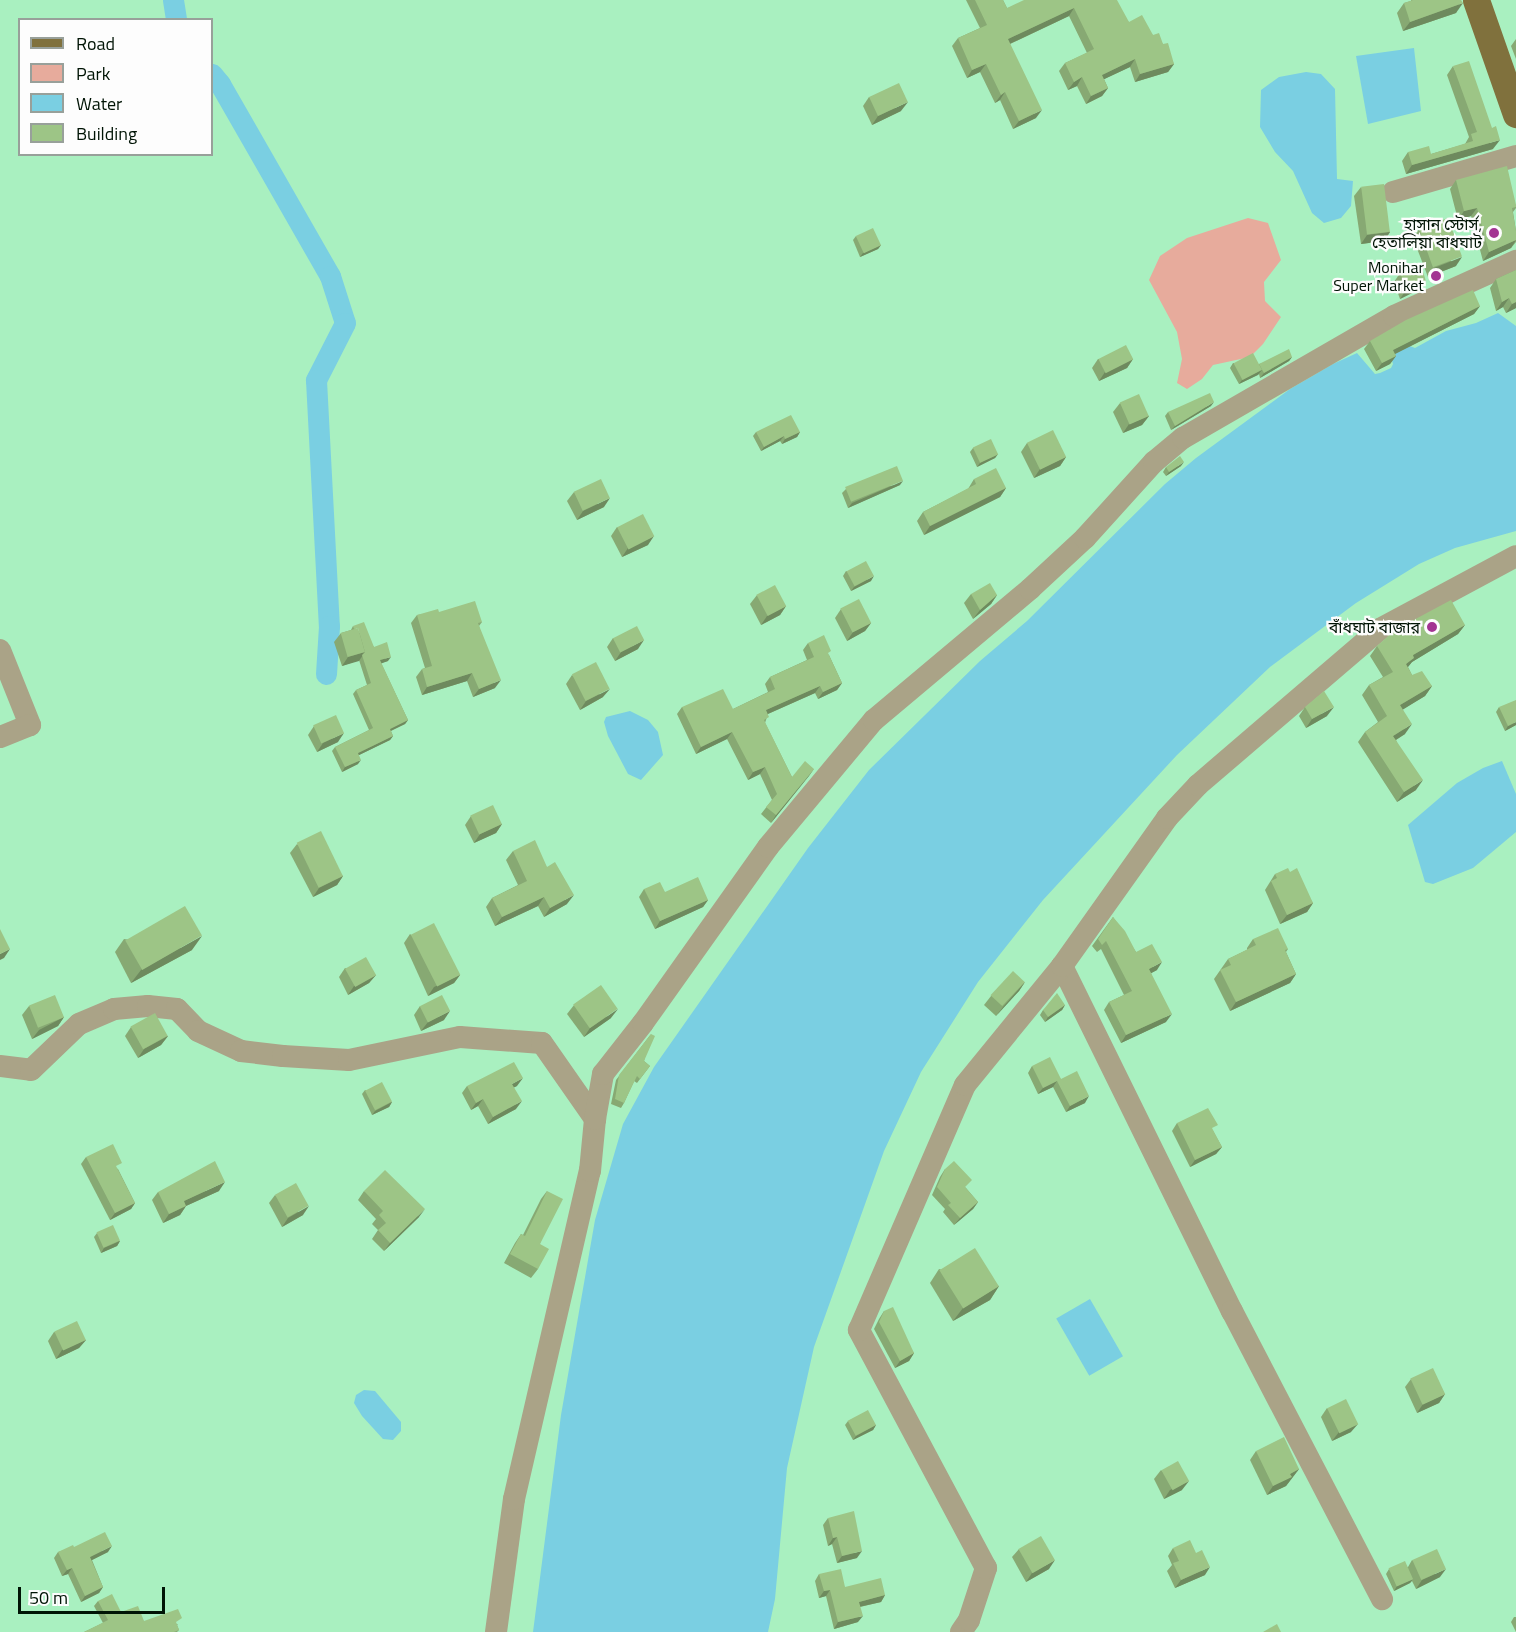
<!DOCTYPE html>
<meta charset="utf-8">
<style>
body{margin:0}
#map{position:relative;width:1516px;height:1632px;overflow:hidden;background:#a9f0c0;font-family:"Titillium Web","Noto Sans Bengali",sans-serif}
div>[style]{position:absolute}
.green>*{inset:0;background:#e7ab9c}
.water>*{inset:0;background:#7acfe2;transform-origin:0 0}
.canal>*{height:21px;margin:-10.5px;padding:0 10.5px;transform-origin:10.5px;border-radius:10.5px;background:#7acfe2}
.minor>*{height:22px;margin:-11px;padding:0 11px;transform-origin:11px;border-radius:11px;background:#aaa387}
.major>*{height:27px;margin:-13.5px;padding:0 13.5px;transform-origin:13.5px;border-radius:13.5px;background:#80713d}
.wall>*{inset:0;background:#87a973}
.shaded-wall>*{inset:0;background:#6e8a5e}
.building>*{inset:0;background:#9dc586;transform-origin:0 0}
.dots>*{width:16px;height:16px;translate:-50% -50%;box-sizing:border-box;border:3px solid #fdfdfd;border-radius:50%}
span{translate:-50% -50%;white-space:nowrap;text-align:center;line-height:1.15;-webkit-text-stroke:4.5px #fdfdfd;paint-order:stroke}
.poi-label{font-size:16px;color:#001405}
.right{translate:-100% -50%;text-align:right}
.legend{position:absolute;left:18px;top:18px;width:195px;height:138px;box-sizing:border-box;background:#fdfdfd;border:2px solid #98a09a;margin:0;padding:8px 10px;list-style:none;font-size:18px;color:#001405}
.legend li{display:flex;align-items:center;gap:12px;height:30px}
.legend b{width:30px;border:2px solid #98a09a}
.scale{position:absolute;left:18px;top:1587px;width:147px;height:27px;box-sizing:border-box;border:3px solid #001405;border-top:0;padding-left:8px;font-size:18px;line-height:21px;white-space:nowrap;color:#001405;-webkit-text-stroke:4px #fdfdfd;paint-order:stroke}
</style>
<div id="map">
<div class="green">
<div style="clip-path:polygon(1248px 218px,1268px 223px,1281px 260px,1264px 282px,1265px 301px,1281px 317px,1263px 344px,1250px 357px,1213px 365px,1202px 379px,1187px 389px,1177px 383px,1182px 359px,1177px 332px,1149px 280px,1160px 256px,1187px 238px)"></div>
</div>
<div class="water">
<div style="clip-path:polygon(1414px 48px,1421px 111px,1368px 124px,1356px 56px)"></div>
<div style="clip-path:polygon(1306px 72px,1321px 74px,1335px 89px,1337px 179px,1353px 181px,1351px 206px,1341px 218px,1324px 223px,1312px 213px,1293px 171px,1275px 152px,1260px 127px,1261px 90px,1279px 77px)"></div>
<div style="clip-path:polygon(1498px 313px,1516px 326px,1516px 531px,1455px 548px,1419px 564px,1356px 603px,1270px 667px,1177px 755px,1043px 900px,978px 982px,921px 1072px,884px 1151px,814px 1347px,787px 1468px,775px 1599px,768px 1632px,533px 1632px,561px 1415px,595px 1220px,623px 1124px,654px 1067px,808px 848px,869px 770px,980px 661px,1027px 621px,1165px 484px,1196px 458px,1290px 389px,1333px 364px,1357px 353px,1375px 374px,1380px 373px,1391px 368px,1393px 364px,1391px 357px,1407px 345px,1415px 348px,1446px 331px,1476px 323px)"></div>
<div style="clip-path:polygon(630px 711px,648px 720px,658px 732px,663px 755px,641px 780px,628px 774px,608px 736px,604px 722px,606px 717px)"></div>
<div style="clip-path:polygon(1502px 761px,1516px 794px,1516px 832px,1473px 868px,1433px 884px,1425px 882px,1408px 825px,1457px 783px,1483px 768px)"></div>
<div style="left:1090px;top:1299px;width:66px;height:39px;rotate:60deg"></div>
<div style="clip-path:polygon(364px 1390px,375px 1391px,401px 1422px,401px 1431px,393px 1440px,383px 1439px,362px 1416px,354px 1403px,356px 1395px)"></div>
</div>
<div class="canal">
<div style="left:173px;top:0;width:20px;rotate:81deg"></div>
<div style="left:212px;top:74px;width:13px;rotate:51deg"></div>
<div style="left:220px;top:84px;width:221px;rotate:60.2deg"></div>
<div style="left:330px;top:276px;width:49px;rotate:72.3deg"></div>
<div style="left:345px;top:323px;width:64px;rotate:117deg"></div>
<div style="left:316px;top:380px;width:246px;rotate:87deg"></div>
<div style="left:329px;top:626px;width:48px;rotate:93.6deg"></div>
</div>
<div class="minor">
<div style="left:1393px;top:192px;width:128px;rotate:-16.3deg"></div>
<div style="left:0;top:650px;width:81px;rotate:68.2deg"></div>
<div style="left:30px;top:725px;width:32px;rotate:158deg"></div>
<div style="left:1062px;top:966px;width:385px;rotate:63.8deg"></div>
<div style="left:1232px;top:1311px;width:325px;rotate:62.5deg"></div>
<div style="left:0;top:1066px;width:31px;rotate:7deg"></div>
<div style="left:31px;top:1070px;width:66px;rotate:-43.8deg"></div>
<div style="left:79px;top:1024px;width:38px;rotate:-23deg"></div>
<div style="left:114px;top:1009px;width:34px;rotate:-5deg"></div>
<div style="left:148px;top:1006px;width:29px;rotate:6deg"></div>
<div style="left:177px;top:1009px;width:30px;rotate:46deg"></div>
<div style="left:198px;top:1031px;width:47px;rotate:24.9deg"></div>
<div style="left:241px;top:1051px;width:42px;rotate:6.8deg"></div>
<div style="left:283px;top:1056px;width:66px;rotate:3.5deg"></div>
<div style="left:349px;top:1060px;width:113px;rotate:-11.7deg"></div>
<div style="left:460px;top:1037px;width:82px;rotate:4.2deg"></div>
<div style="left:542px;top:1043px;width:93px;rotate:55.1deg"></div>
<div style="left:496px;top:1632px;width:134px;rotate:-82.3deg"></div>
<div style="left:514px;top:1499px;width:337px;rotate:-77deg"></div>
<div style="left:590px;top:1171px;width:52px;rotate:-84.5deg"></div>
<div style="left:595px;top:1119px;width:46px;rotate:-79.9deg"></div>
<div style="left:603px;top:1074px;width:65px;rotate:-51.9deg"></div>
<div style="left:643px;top:1023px;width:216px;rotate:-54.6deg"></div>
<div style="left:768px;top:847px;width:165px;rotate:-50.2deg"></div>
<div style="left:874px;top:720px;width:204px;rotate:-40deg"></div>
<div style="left:1030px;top:589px;width:75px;rotate:-42.8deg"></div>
<div style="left:1085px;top:538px;width:103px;rotate:-47.8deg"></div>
<div style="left:1154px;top:462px;width:38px;rotate:-40deg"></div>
<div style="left:1183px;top:438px;width:244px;rotate:-30deg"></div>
<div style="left:1394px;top:316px;width:134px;rotate:-24.3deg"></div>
<div style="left:961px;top:1632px;width:14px;rotate:-56deg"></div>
<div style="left:969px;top:1620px;width:55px;rotate:-71.9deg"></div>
<div style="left:986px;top:1568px;width:270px;rotate:-118.1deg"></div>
<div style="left:859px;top:1330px;width:267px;rotate:-66.6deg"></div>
<div style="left:965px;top:1085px;width:154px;rotate:-50.8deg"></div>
<div style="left:1062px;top:966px;width:181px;rotate:-54.6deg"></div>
<div style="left:1167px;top:818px;width:45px;rotate:-46.8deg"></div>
<div style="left:1198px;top:785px;width:240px;rotate:-40.6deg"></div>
<div style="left:1380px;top:629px;width:154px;rotate:-28.2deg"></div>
</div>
<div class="major">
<div style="left:1476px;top:0;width:121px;rotate:70.7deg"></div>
</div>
<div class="wall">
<div style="clip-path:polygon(966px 0,1003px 0,1007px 8px,1096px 0,1129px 22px,1153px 35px,1163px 44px,1174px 64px,1168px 72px,1135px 82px,1130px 67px,1104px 79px,1108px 88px,1102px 96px,1086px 104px,1077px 86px,1068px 90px,1059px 71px,1065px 63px,1087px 53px,1069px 16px,1010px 44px,1036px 118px,1013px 129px,1000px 100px,995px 103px,980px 72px,967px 78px,952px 46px,958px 38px,980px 28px)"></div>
<div style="clip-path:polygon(1411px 0,1461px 0,1456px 13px,1403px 31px,1397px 13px,1404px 3px,1411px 1px)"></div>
<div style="clip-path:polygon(1516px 39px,1516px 59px,1511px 46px)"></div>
<div style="clip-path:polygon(1453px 66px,1493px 149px,1406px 174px,1402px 161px,1408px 152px,1431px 154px,1465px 144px,1469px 137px,1447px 75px)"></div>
<div style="clip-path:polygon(869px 97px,901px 111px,872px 125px,863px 106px)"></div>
<div style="clip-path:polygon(1456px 180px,1516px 205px,1516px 208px,1513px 212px,1516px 231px,1516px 242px,1511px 248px,1483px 261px,1471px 216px,1458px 220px,1450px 189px)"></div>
<div style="clip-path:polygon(1361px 187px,1390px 232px,1384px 241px,1361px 244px,1354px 196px)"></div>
<div style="clip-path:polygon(1419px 229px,1456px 266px,1428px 277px,1413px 238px)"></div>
<div style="clip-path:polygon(856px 236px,881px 245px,878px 249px,860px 257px,853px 240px)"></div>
<div style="clip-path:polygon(1516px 270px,1516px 308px,1506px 313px,1503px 307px,1496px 311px,1490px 288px,1496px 279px)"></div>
<div style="clip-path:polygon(1400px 273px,1426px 281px,1420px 289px,1400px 299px,1394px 282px)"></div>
<div style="clip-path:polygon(1480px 306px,1474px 314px,1395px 354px,1396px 356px,1390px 364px,1376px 371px,1364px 349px,1370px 341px)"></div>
<div style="clip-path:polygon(1292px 357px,1289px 361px,1260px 378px,1259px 374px,1239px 384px,1230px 368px,1233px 363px,1259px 364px)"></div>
<div style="clip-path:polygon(1098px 359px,1133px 359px,1127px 368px,1099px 381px,1092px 368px)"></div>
<div style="clip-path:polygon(1120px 403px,1149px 416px,1142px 425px,1123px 433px,1113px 412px)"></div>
<div style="clip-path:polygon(1211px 406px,1171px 430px,1165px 416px,1168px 412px)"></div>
<div style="clip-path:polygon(756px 432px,800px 432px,797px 437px,782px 444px,780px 441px,761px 451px,753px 436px)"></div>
<div style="clip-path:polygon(1027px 443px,1066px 457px,1060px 466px,1034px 478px,1021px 452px)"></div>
<div style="clip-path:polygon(973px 448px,998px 454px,995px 458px,977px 467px,970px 452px)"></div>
<div style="clip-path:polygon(1181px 466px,1166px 476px,1163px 472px,1166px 467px)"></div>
<div style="clip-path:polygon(974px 479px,1006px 488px,1000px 497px,924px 535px,917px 521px,923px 512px,968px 489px)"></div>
<div style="clip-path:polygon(900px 485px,848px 508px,842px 493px,846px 489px)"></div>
<div style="clip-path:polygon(574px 492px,604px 507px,577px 520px,567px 501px)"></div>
<div style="clip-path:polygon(617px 527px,648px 545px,622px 557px,611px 536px)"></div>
<div style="clip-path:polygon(846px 571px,871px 581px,851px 591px,843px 576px)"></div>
<div style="clip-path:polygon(971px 594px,997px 595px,991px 604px,973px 619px,964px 603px)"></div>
<div style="clip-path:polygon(757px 595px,786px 606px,780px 615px,761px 625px,750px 604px)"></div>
<div style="clip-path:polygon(841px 609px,871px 623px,865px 631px,847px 641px,835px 618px)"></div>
<div style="clip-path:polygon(439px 612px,482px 622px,479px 626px,495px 688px,473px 697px,467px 681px,422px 695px,416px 677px,422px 669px,425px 668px,411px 623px,417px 615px)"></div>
<div style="clip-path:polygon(1465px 625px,1458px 634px,1412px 662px,1408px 667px,1412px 675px,1432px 686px,1425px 696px,1403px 709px,1405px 734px,1396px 740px,1416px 790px,1397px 802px,1358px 742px,1365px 732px,1378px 722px,1362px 695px,1369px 685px,1383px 677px,1370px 656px,1377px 646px)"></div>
<div style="clip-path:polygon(353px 626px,388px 661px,381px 663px,408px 720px,405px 724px,391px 731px,393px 736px,390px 740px,359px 755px,358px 764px,342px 772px,332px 751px,335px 747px,369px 730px,353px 694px,356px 690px,367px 685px,359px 660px,342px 666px,334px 642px,341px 633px,351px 630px)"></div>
<div style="clip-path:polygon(613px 638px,638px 649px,615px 661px,607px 647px)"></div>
<div style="clip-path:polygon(808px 643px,829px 655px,842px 683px,837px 690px,818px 699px,815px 693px,768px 714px,765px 723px,792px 777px,814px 769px,771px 823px,761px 814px,772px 800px,760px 774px,748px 780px,727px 739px,696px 754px,677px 714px,682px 707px,733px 709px,768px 692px,765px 684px,770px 677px,807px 660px,803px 650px)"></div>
<div style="clip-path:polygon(572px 675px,603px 697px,580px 710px,566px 684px)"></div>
<div style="clip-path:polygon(1305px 707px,1327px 716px,1306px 728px,1299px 716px)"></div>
<div style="clip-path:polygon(1499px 707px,1516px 725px,1505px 731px,1496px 712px)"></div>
<div style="clip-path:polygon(314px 726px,338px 742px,317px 752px,308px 735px)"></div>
<div style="clip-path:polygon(471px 816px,502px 824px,496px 833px,474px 843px,465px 825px)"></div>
<div style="clip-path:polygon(297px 844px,343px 876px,337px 885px,313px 897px,290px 853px)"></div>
<div style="clip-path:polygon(513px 851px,547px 867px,567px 904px,544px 917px,538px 906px,495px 926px,486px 907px,492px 898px,518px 885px,506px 860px)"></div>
<div style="clip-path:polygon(1290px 872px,1313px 903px,1307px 912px,1280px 924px,1265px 890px,1275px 874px)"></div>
<div style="clip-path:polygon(644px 889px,665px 892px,708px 900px,703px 907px,655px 929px,639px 897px)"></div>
<div style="clip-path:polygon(1113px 917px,1136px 952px,1157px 970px,1151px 973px,1166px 1022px,1121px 1043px,1104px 1010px,1109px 1002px,1124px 995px,1101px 949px,1097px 952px,1092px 946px)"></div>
<div style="clip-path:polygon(410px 934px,460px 975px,454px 983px,428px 996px,404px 943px)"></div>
<div style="clip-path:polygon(124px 939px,192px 950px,131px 983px,115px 952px)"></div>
<div style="clip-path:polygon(1253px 939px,1288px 949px,1286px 952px,1296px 974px,1290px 983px,1230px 1011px,1214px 979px,1228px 959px,1247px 950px,1247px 948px)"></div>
<div style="clip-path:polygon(345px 968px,376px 975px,369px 983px,348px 995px,339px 977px)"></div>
<div style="clip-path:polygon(1025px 982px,1019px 991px,996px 1016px,984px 1005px,991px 996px)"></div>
<div style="clip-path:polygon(574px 1005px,611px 1018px,584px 1037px,567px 1014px)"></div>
<div style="clip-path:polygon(1065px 1005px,1062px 1010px,1045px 1022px,1040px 1015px,1043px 1010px)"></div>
<div style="clip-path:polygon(29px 1006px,64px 1017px,58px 1026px,32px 1039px,22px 1015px)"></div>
<div style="clip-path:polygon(420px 1006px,444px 1020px,421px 1031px,414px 1015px)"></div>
<div style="clip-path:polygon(131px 1027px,168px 1036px,161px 1045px,138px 1058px,125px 1036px)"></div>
<div style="clip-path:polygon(651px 1034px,644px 1061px,650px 1066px,637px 1083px,634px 1081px,624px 1103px,621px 1108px,611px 1104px,616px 1080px)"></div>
<div style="clip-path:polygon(1032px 1066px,1061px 1079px,1085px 1103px,1066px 1112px,1053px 1087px,1038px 1094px,1028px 1073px)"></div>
<div style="clip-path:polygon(467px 1086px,517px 1086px,514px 1087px,516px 1109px,488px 1124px,478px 1106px,471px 1110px,462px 1093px)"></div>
<div style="clip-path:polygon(365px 1090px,392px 1102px,389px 1107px,372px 1115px,362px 1094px)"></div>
<div style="clip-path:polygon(1177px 1123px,1213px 1131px,1222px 1147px,1216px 1154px,1190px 1167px,1172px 1131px)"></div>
<div style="clip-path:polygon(86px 1157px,118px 1169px,135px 1203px,131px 1209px,110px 1220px,81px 1164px)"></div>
<div style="clip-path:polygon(945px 1169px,966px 1188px,978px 1202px,973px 1209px,954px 1225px,943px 1212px,945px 1209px,932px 1195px,940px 1177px)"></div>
<div style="clip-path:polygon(219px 1191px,186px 1206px,180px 1215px,163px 1223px,152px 1200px,158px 1192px)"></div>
<div style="clip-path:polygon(364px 1191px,419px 1217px,384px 1251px,372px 1239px,378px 1230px,372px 1224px,376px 1219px,358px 1200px)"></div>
<div style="clip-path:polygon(547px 1191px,540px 1244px,538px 1269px,531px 1278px,504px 1263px,515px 1243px,521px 1234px,523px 1235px,541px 1199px)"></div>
<div style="clip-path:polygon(275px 1195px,303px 1215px,282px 1227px,269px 1203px)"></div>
<div style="clip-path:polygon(97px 1233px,120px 1241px,117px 1246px,101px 1253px,94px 1237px)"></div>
<div style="clip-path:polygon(939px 1269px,999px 1286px,990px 1300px,953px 1321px,930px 1283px)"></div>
<div style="clip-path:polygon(884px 1311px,914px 1353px,909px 1361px,895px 1368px,874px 1329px,879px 1319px)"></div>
<div style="clip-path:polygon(54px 1332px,86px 1340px,79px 1348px,56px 1359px,48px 1341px)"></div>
<div style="clip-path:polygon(1411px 1379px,1445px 1394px,1439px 1403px,1417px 1413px,1405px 1387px)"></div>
<div style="clip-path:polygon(1327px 1408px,1351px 1432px,1332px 1441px,1321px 1417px)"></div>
<div style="clip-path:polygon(848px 1421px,876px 1425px,873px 1430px,853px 1440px,845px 1425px)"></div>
<div style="clip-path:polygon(1256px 1451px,1299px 1469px,1286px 1486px,1267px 1495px,1250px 1460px)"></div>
<div style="clip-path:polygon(1161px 1470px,1182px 1490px,1164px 1499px,1154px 1479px)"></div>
<div style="clip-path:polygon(828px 1518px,857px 1558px,837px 1563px,832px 1544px,828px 1546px,823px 1525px)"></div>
<div style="clip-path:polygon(74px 1547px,108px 1552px,92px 1560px,103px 1587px,99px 1593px,81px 1602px,68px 1574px,62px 1576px,54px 1558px,58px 1552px)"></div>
<div style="clip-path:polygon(1173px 1548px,1205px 1575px,1175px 1588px,1167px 1571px,1172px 1565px,1168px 1556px)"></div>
<div style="clip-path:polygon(1019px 1549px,1049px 1569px,1026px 1582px,1012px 1557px)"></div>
<div style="clip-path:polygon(1412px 1560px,1440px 1577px,1416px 1589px,1412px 1581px,1410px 1583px,1394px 1591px,1386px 1574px,1389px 1569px,1408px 1567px)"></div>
<div style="clip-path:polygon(819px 1574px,845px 1587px,885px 1595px,881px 1602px,860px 1607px,858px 1622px,834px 1629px,826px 1596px,819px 1598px,815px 1581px)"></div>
<div style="clip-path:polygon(98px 1601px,121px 1612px,144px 1621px,178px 1624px,177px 1625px,179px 1630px,177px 1632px,84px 1632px,103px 1623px,94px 1606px)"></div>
<div style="clip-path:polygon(1514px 1617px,1516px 1617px,1516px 1632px,1511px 1622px)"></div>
</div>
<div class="shaded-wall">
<div style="clip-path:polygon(1463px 3px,1456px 13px,1403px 31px,1410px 22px)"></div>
<div style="clip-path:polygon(1074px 8px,1069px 16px,1003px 47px,1008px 39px)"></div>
<div style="clip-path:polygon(1135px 59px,1130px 67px,1096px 83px,1102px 75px)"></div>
<div style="clip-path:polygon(986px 64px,980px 72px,967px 78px,972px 70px)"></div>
<div style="clip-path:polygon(1174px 64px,1168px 72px,1135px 82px,1140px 74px)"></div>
<div style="clip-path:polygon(1082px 77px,1077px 86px,1068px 90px,1074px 82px)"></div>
<div style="clip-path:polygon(1108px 88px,1102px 96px,1086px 104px,1091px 96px)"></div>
<div style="clip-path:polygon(1005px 92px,1000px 100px,995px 103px,1001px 95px)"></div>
<div style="clip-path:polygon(908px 102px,901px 111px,872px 125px,878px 116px)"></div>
<div style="clip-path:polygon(1042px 110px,1036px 118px,1013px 129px,1019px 121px)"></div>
<div style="clip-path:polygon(1500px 140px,1493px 149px,1406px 174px,1412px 165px)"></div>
<div style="clip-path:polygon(1477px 208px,1471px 216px,1458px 220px,1464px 211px)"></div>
<div style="clip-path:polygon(1390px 232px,1384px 241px,1361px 244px,1367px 235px)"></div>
<div style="clip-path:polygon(1516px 240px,1511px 248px,1483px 261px,1489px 252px)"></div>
<div style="clip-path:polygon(881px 245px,878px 249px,860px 257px,863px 253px)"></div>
<div style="clip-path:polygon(1462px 257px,1456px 266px,1428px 277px,1434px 268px)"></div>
<div style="clip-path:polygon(1426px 281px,1420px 289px,1400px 299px,1406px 290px)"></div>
<div style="clip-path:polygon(1509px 298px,1503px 307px,1496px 311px,1502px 302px)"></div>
<div style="clip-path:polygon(1516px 302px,1516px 308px,1506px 313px,1512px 304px)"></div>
<div style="clip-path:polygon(1480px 306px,1474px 314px,1387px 358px,1393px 350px)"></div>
<div style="clip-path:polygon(1396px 356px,1390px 364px,1376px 371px,1382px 363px)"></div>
<div style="clip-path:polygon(1292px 357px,1289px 361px,1260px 378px,1264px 373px)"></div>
<div style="clip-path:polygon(1133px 359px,1127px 368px,1099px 381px,1105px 372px)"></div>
<div style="clip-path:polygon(1262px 370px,1258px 375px,1239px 384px,1242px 380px)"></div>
<div style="clip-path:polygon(1214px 402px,1211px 406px,1171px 430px,1175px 426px)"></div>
<div style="clip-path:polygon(1149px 416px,1142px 425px,1123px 433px,1129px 424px)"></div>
<div style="clip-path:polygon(800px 432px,797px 437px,782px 444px,785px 439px)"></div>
<div style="clip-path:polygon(784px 436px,780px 441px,761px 451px,764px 447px)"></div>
<div style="clip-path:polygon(998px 454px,995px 458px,977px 467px,980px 463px)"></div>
<div style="clip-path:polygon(1066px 457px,1060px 466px,1034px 478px,1040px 469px)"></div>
<div style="clip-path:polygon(1184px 462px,1181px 466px,1166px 476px,1169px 472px)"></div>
<div style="clip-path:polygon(903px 481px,900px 485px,848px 508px,852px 503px)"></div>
<div style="clip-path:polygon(1006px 488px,1000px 497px,924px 535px,930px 526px)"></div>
<div style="clip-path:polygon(610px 498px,604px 507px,577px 520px,583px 511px)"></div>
<div style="clip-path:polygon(654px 536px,648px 545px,622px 557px,628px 548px)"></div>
<div style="clip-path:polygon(874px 576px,871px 581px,851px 591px,854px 587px)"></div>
<div style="clip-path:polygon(997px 595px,991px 604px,973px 619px,980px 610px)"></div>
<div style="clip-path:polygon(786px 606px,780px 615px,761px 625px,767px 616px)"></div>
<div style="clip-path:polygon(871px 623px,865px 631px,847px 641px,853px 632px)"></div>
<div style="clip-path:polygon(1465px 625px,1458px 634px,1412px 662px,1407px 668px,1399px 674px,1413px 655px)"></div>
<div style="clip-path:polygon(644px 640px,638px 649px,615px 661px,621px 652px)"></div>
<div style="clip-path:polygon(365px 652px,359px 661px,342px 666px,348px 657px)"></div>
<div style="clip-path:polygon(391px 657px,388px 661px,377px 665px,380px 660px)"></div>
<div style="clip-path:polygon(472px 673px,467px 681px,422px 695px,427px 687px)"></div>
<div style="clip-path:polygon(501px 680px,495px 688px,473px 697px,479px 689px)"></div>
<div style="clip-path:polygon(842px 683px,837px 690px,818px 699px,823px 692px)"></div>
<div style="clip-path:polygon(820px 686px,815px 693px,761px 717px,766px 710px)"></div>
<div style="clip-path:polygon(1432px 686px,1425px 696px,1394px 715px,1400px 705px)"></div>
<div style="clip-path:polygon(610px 689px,603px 697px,580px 710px,586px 701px)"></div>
<div style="clip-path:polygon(1334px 707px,1327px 716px,1306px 728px,1312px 719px)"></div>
<div style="clip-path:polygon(408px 720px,405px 724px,386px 733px,390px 729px)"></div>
<div style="clip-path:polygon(1516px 722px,1516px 725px,1505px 731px,1508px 726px)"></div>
<div style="clip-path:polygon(1412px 724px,1405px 734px,1386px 746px,1393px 736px)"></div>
<div style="clip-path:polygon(732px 732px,727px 739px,696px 754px,701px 747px)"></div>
<div style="clip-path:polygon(344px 733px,338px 742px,317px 752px,323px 743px)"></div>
<div style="clip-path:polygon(393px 736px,390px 740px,355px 757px,358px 753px)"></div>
<div style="clip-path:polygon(361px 760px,358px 764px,342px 772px,345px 767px)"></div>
<div style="clip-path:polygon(765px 767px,760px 774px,748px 780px,753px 772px)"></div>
<div style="clip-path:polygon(814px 769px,809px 776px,771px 823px,776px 815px)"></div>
<div style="clip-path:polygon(1423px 780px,1416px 790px,1397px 802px,1404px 792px)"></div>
<div style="clip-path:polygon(502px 824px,496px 833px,474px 843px,480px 834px)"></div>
<div style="clip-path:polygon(343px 876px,337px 885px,313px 897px,319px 888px)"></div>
<div style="clip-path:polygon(574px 895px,567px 904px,544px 917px,550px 908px)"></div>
<div style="clip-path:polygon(544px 897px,538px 906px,495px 926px,502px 917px)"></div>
<div style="clip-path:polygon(708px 900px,703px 907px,655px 929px,660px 921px)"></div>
<div style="clip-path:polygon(1313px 903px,1307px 912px,1280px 924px,1287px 915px)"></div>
<div style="clip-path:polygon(202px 936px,192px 950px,131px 983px,141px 970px)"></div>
<div style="clip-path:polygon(10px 949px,4px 958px,0 960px,0 954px)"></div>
<div style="clip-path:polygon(1162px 962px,1157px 970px,1144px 977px,1149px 969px)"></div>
<div style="clip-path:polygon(1296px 974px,1290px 983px,1230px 1011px,1236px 1002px)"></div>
<div style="clip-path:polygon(376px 975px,369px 983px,348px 995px,354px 986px)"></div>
<div style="clip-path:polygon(460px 975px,454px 983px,428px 996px,434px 987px)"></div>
<div style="clip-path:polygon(1025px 982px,1019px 991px,996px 1016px,1003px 1007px)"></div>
<div style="clip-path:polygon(1065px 1005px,1062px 1010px,1045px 1022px,1048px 1017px)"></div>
<div style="clip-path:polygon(618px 1009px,611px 1018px,584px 1037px,590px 1028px)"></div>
<div style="clip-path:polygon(450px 1011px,444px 1020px,421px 1031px,428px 1022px)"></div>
<div style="clip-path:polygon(1172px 1014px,1166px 1022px,1121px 1043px,1126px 1035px)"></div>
<div style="clip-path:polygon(64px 1017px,58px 1026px,32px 1039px,39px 1030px)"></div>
<div style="clip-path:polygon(168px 1036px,161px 1045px,138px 1058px,144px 1049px)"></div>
<div style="clip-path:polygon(523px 1078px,517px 1086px,507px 1091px,512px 1084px)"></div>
<div style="clip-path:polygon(1057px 1081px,1053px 1087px,1038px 1094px,1043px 1088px)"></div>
<div style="clip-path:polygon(1089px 1096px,1085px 1103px,1066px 1112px,1070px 1106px)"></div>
<div style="clip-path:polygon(483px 1099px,478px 1106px,471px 1110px,476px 1103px)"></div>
<div style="clip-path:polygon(522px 1101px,516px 1109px,488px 1124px,493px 1117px)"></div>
<div style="clip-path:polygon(392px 1102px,389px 1107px,372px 1115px,375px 1111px)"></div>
<div style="clip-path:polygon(1222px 1147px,1216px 1154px,1190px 1167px,1195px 1160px)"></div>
<div style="clip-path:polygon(225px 1182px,219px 1191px,177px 1210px,184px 1201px)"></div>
<div style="clip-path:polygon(978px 1202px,973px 1209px,954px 1225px,960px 1218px)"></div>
<div style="clip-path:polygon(135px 1203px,131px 1209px,110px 1220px,115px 1213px)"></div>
<div style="clip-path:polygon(186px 1206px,180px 1215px,163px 1223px,169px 1214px)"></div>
<div style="clip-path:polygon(309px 1206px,303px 1215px,282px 1227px,288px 1218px)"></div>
<div style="clip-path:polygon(425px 1209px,419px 1217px,384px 1251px,390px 1243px)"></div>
<div style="clip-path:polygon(120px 1241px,117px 1246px,101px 1253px,104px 1248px)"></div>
<div style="clip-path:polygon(999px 1286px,990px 1300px,953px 1321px,963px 1308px)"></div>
<div style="clip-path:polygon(86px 1340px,79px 1348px,56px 1359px,62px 1350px)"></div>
<div style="clip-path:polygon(914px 1353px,909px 1361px,895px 1368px,900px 1361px)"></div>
<div style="clip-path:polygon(1445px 1394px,1439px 1403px,1417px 1413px,1423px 1404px)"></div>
<div style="clip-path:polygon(1358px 1424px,1351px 1432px,1332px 1441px,1339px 1432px)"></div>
<div style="clip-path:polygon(876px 1425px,873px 1430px,853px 1440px,856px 1436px)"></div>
<div style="clip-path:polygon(1299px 1469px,1286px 1486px,1267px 1495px,1273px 1486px,1290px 1474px)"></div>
<div style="clip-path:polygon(1189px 1481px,1182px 1490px,1164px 1499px,1170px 1490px)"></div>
<div style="clip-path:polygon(837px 1537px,832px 1544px,828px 1546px,833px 1538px)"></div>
<div style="clip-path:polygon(112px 1546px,108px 1552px,86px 1563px,90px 1557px)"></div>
<div style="clip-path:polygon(862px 1551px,857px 1558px,837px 1563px,842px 1556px)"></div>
<div style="clip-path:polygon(1055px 1560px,1049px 1569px,1026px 1582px,1032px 1573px)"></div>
<div style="clip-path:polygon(1210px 1567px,1205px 1575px,1175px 1588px,1181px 1580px)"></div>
<div style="clip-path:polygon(72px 1568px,68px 1574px,62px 1576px,67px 1570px)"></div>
<div style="clip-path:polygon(1446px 1569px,1440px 1577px,1416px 1589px,1422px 1580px)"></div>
<div style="clip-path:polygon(1413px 1579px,1410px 1583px,1394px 1591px,1397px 1586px)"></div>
<div style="clip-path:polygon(103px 1587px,99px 1593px,81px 1602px,85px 1596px)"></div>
<div style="clip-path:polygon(830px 1590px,826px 1596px,819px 1598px,824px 1591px)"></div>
<div style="clip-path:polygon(885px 1595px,881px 1602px,854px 1608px,859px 1602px)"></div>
<div style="clip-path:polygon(863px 1616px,858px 1622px,834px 1629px,838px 1622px)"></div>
</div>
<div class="building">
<div style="clip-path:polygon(975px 0,1003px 0,1007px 8px,1024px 0,1117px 0,1129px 22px,1142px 15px,1153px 35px,1159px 33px,1163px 44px,1168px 43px,1174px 64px,1140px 74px,1135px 59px,1102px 75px,1108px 88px,1091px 96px,1082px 77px,1074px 82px,1065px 63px,1094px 49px,1074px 8px,1008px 39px,1042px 110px,1019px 121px,1005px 92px,1001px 95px,986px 64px,972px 70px,958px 38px,987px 25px)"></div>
<div style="clip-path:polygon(1413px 0,1461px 0,1463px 3px,1410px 22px,1404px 3px)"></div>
<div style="clip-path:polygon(1469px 61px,1492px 128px,1496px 126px,1500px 140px,1412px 165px,1408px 152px,1429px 146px,1431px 154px,1473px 141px,1471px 134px,1477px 132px,1453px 66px)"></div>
<div style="left:899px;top:83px;width:21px;height:33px;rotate:65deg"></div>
<div style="clip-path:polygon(1507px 166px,1516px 205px,1516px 207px,1512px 208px,1516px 231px,1516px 240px,1489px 252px,1477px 208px,1464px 211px,1456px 180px)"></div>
<div style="left:1384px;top:184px;width:48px;height:23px;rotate:83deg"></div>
<div style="left:1448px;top:218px;width:41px;height:31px;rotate:70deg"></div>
<div style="left:873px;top:228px;width:19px;height:19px;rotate:65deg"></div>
<div style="left:1421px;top:265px;width:17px;height:22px;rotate:73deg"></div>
<div style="clip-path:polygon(1516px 270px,1516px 302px,1512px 304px,1509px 298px,1502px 302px,1496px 279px)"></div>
<div style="clip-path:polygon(1473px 290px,1480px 306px,1393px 350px,1396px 356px,1382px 363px,1370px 341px,1406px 320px)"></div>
<div style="left:1126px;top:345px;width:16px;height:31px;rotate:63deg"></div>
<div style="clip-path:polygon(1289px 349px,1292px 357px,1264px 373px,1259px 364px)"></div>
<div style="left:1253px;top:353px;width:19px;height:22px;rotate:62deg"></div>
<div style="clip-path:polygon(1210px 393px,1214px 402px,1175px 426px,1168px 412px)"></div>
<div style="left:1139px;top:394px;width:24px;height:21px;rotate:66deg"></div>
<div style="clip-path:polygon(791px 415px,800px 432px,785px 439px,784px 436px,764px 447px,756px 432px)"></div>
<div style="left:1053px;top:430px;width:30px;height:29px;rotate:64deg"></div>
<div style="left:991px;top:439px;width:17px;height:20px;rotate:65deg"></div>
<div style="clip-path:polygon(1180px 456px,1184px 462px,1169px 472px,1166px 467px)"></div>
<div style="left:897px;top:466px;width:16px;height:56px;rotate:68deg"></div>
<div style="clip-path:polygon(996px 468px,1006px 488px,930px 526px,923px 512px,976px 484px,974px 479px)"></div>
<div style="left:601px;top:479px;width:21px;height:30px;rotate:65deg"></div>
<div style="left:643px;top:514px;width:25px;height:29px;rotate:63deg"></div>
<div style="left:866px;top:561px;width:17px;height:22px;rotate:62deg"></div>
<div style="clip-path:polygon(990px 583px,997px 595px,980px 610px,971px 594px)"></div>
<div style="left:775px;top:585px;width:24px;height:21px;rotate:62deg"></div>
<div style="left:859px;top:599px;width:27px;height:21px;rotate:63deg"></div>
<div style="clip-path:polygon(1451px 600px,1465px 625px,1413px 655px,1414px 658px,1406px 664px,1412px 675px,1422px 671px,1432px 686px,1400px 705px,1412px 724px,1393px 736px,1423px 780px,1404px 792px,1365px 732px,1387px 716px,1369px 685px,1393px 672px,1377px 646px,1395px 630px)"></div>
<div style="clip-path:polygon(475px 601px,482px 622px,478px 623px,501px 680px,479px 689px,472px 673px,427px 687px,422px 669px,432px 666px,417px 615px,438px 609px,439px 612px)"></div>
<div style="clip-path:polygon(364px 622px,374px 647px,387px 642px,391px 657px,380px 660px,408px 720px,390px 729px,393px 736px,358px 753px,361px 760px,345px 767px,335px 747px,373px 728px,356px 690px,371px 683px,362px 655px,365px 652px,358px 628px,354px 629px,353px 626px)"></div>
<div style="left:637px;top:626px;width:16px;height:27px;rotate:63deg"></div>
<div style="left:358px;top:628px;width:25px;height:18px;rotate:74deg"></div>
<div style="clip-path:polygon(824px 635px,831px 651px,828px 653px,842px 683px,823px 692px,820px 686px,766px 710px,769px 717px,764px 720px,792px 777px,805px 761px,814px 769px,776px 815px,766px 807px,777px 794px,765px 767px,753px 772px,732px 732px,701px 747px,682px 707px,723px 689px,733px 709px,775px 689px,770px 677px,814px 657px,808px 643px)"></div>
<div style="left:596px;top:662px;width:30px;height:27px;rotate:63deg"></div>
<div style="clip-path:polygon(1324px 691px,1334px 707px,1312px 719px,1305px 707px)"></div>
<div style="clip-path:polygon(1516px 700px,1516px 722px,1508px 726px,1499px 707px)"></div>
<div style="left:336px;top:715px;width:20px;height:25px;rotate:66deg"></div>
<div style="left:493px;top:805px;width:21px;height:25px;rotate:65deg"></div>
<div style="left:321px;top:831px;width:50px;height:27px;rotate:64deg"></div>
<div style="clip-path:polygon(535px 840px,547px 867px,555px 862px,574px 895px,550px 908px,544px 897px,502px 917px,492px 898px,527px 881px,513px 851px)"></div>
<div style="clip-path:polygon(1288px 868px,1290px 872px,1297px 868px,1313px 903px,1287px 915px,1271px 881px,1277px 878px,1275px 874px)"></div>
<div style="clip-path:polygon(698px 877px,708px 900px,660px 921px,644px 889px,660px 882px,665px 892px)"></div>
<div style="left:185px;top:906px;width:34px;height:69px;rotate:60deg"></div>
<div style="clip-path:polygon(1113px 917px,1125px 931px,1136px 952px,1152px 944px,1162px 962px,1149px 969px,1172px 1014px,1126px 1035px,1109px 1002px,1132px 991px,1106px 941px,1102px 945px,1098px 939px)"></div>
<div style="left:434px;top:923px;width:58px;height:26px;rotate:63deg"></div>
<div style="clip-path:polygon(1278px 928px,1288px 949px,1285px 950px,1296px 974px,1236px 1002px,1220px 970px,1231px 965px,1228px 959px,1256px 945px,1253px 939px)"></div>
<div style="clip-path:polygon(0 929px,10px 949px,0 954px)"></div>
<div style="left:366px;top:957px;width:21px;height:24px;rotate:61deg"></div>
<div style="left:1013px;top:971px;width:16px;height:33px;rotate:43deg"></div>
<div style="left:601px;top:985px;width:29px;height:34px;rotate:55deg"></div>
<div style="clip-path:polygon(1057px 993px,1065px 1005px,1048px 1017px,1043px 1010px)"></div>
<div style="left:55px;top:995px;width:24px;height:28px;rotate:68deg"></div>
<div style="left:442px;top:995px;width:18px;height:25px;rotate:63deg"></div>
<div style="left:155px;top:1013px;width:26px;height:28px;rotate:61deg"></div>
<div style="clip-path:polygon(651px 1034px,655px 1036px,644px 1061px,650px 1066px,640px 1079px,637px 1076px,624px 1103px,615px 1099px,619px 1075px)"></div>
<div style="clip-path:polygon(1050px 1057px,1061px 1079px,1077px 1071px,1089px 1096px,1070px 1106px,1057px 1081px,1043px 1088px,1032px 1066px)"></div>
<div style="clip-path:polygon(514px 1062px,523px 1078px,512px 1084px,522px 1101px,493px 1117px,483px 1099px,476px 1103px,467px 1086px)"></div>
<div style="left:382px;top:1082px;width:22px;height:19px;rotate:63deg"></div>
<div style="clip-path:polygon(1208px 1108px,1218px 1125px,1212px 1128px,1222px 1147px,1195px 1160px,1177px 1123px)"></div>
<div style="clip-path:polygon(113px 1144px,122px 1163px,116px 1166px,135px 1203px,115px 1213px,86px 1157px)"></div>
<div style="clip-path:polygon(215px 1161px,225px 1182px,184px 1201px,186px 1206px,169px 1214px,158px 1192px)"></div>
<div style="clip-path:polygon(954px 1161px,972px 1180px,965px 1187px,978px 1202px,960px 1218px,948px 1205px,951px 1203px,937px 1187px,945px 1169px)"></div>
<div style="clip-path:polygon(385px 1170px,425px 1209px,390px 1243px,378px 1230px,386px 1223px,379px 1215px,383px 1211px,364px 1191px)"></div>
<div style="left:296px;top:1183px;width:26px;height:24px;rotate:61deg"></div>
<div style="clip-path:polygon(547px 1191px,563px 1199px,540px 1244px,549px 1249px,538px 1269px,510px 1254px,521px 1234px,525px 1236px)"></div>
<div style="left:113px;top:1225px;width:17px;height:18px;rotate:66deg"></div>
<div style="left:975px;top:1248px;width:45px;height:42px;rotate:58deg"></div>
<div style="clip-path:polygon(893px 1307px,914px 1353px,900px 1361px,879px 1322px,884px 1311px)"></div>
<div style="left:77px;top:1321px;width:21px;height:25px;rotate:65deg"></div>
<div style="left:1433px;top:1368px;width:29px;height:25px;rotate:65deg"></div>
<div style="left:1346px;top:1399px;width:28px;height:21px;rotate:64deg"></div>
<div style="left:868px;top:1410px;width:17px;height:23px;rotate:62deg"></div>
<div style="clip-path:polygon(1284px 1437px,1299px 1469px,1290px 1474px,1292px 1477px,1273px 1486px,1256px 1451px)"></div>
<div style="left:1178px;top:1461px;width:23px;height:19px;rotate:61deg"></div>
<div style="clip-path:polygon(854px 1511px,862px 1551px,842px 1556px,837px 1537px,833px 1538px,828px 1518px)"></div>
<div style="clip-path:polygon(105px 1532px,112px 1546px,90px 1557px,103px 1587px,85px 1596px,72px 1568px,67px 1570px,58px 1552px,73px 1545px,74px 1547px)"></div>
<div style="left:1041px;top:1536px;width:28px;height:26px;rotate:60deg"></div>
<div style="clip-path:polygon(1190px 1540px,1196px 1553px,1202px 1550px,1210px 1567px,1181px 1580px,1173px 1563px,1179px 1561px,1173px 1548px)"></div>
<div style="left:1437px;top:1549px;width:22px;height:27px;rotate:66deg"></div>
<div style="left:1405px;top:1561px;width:20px;height:18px;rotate:66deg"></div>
<div style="clip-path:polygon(841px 1569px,845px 1587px,881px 1578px,885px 1595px,859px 1602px,863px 1616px,838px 1622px,830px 1590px,824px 1591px,819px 1574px)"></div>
<div style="clip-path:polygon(112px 1594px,121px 1612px,138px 1606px,144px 1621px,178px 1609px,182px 1618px,176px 1622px,179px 1630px,174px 1632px,84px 1632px,108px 1620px,98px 1601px)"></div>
<div style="clip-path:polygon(1277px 1624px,1281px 1632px,1263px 1632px)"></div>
</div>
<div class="dots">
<div style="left:1494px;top:233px;background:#a33492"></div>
<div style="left:1436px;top:276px;background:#a33492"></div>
<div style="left:1432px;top:627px;background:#a33492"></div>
</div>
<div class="poi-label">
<span class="right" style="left:1482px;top:233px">হাসান স্টোর্স,<br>হেতালিয়া বাধঘাট</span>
<span class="right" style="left:1424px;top:276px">Monihar<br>Super Market</span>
<span class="right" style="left:1420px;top:627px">বাঁধঘাট বাজার</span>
</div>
<ul class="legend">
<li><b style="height:8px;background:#80713d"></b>Road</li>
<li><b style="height:16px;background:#e7ab9c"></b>Park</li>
<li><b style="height:16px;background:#7acfe2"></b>Water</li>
<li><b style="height:16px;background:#9dc586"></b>Building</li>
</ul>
<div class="scale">50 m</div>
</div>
